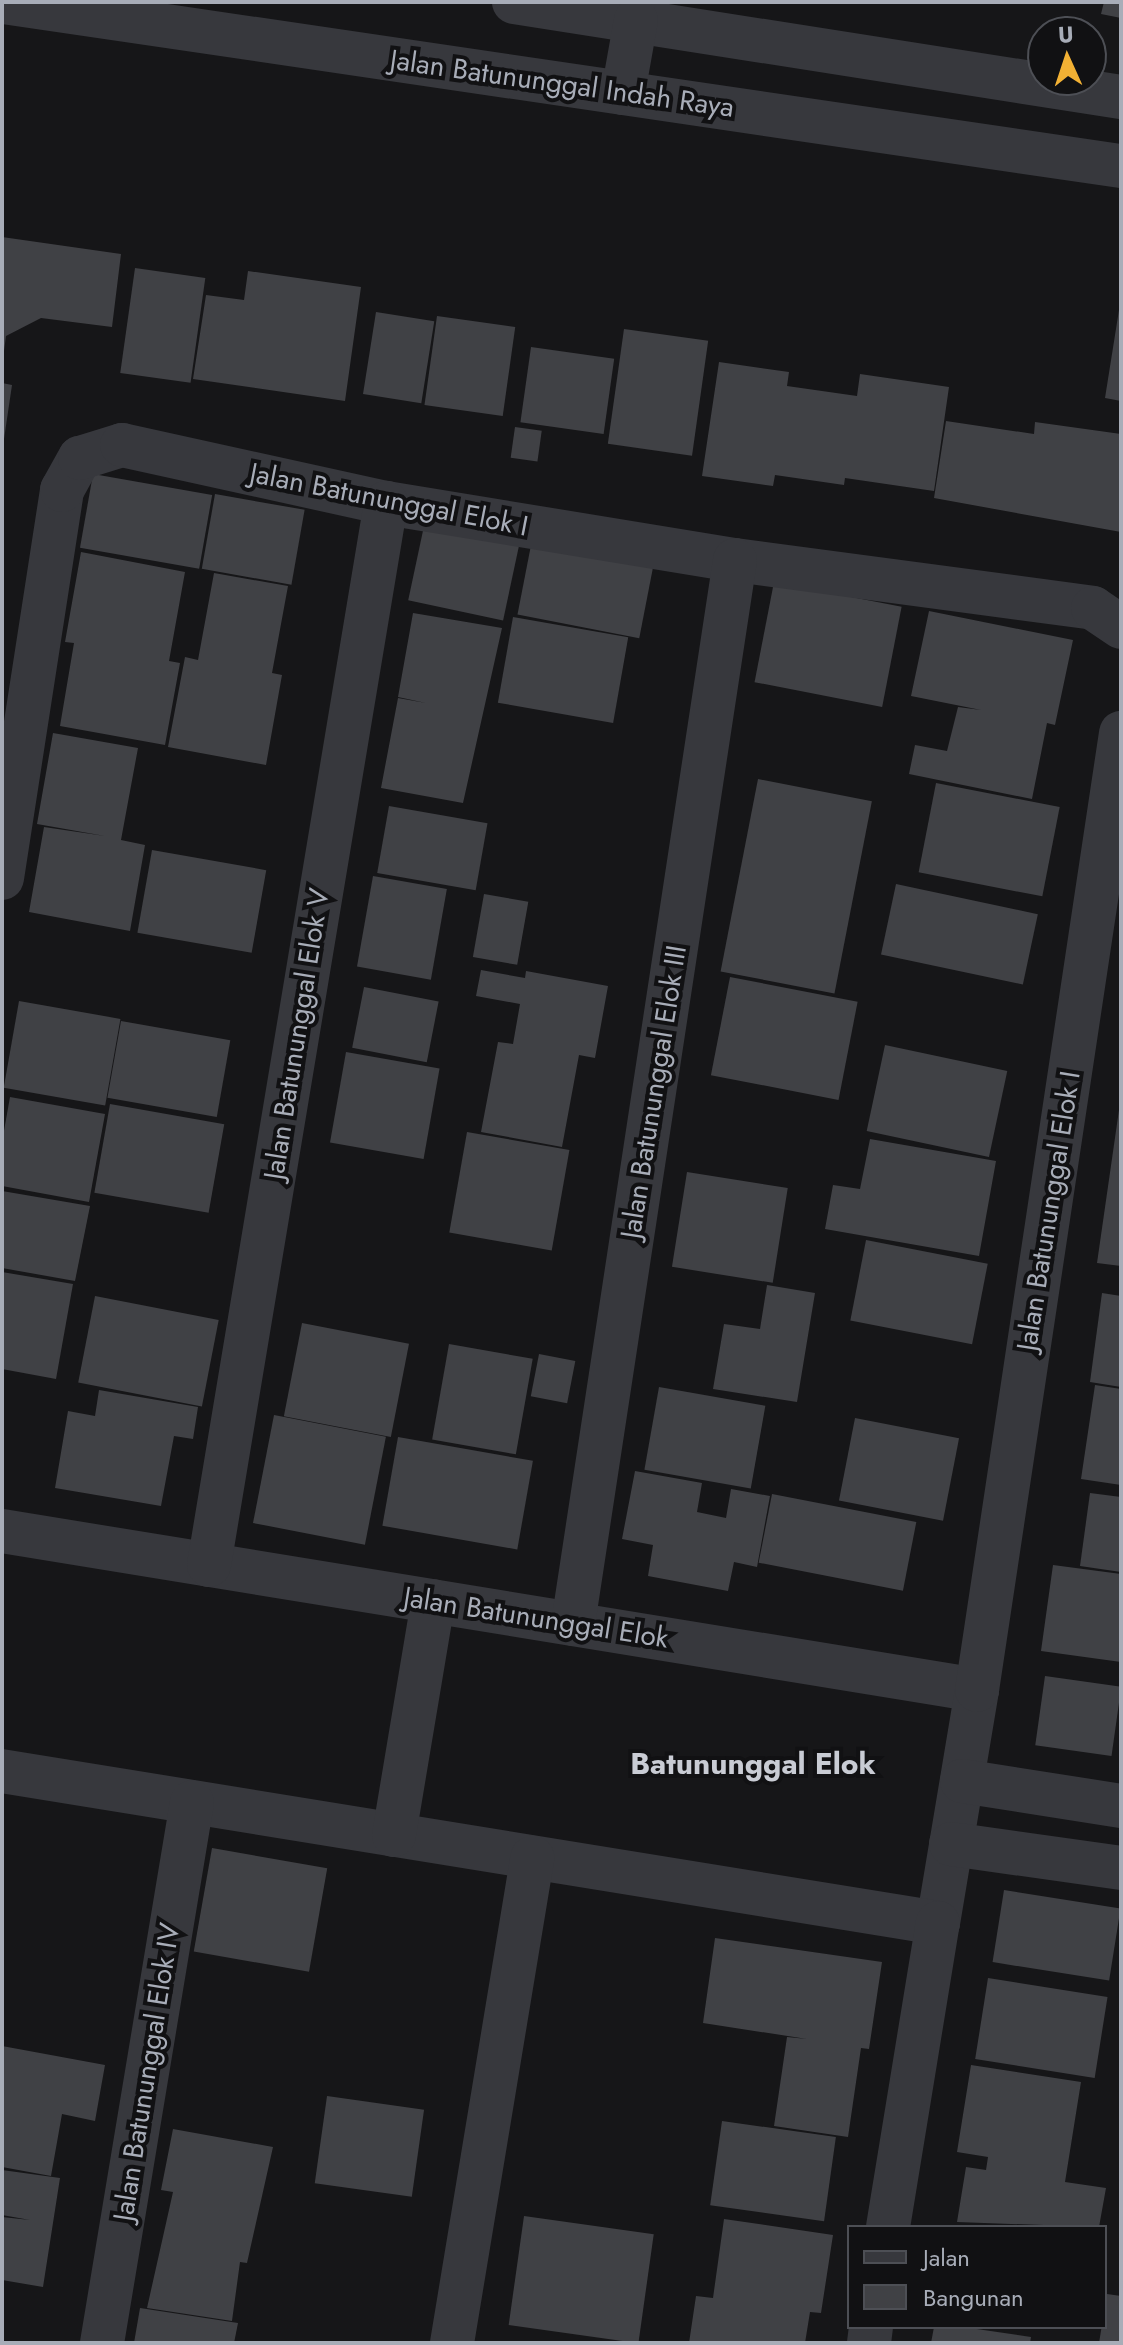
<!DOCTYPE html>
<style>
body{margin:0}
#map{position:relative;width:1123px;height:2345px;overflow:hidden;background:#161618;font-family:Jost,sans-serif}
div>[style]{position:absolute}
.building>*{inset:0;background:#404145;transform-origin:0 0}
.minor>*{height:44px;margin:-22px;padding:0 22px;transform-origin:22px;border-radius:22px;background:#37383d}
span{translate:-50% -50%;white-space:nowrap;text-align:center;line-height:1.15;-webkit-text-stroke:8px #111113;paint-order:stroke}
.street-label{font-size:28px;color:#a8adb8}
.neighbourhood-label{font-size:30px;color:#c9ccd4;font-weight:700}
.frame{position:absolute;inset:0;border:4px solid #a8adb8;pointer-events:none}
.legend{position:absolute;left:847px;top:2225px;width:260px;height:104px;box-sizing:border-box;background:#111113;border:2px solid #4d4f55;margin:0;padding:10px 14px;list-style:none;font-size:24px;color:#a8adb8}
.legend li{display:flex;align-items:center;gap:16px;height:40px}
.legend b{width:40px;border:2px solid #4d4f55}
.north{position:absolute;left:1027px;top:16px;width:80px;height:80px;box-sizing:border-box;background:#111113;border:2px solid #4d4f55;border-radius:50%;rotate:357deg;font-size:22px;font-weight:700;line-height:32px;text-align:center;color:#a8adb8}
.north::after{content:'';display:block;margin:auto;width:28px;height:36px;background:#f2b134;clip-path:polygon(50% 0,100% 100%,50% 72%,0 100%)}
</style>
<div id="map">
<div class="building">
<div style="clip-path:polygon(1104px 2px,1121px 2px,1121px 18px,1101px 14px)"></div>
<div style="clip-path:polygon(2px 237px,121px 254px,112px 327px,41px 318px,6px 336px,2px 366px)"></div>
<div style="left:135px;top:268px;width:71px;height:106px;rotate:8deg"></div>
<div style="clip-path:polygon(248px 271px,361px 287px,345px 401px,193px 379px,206px 295px,244px 300px)"></div>
<div style="clip-path:polygon(1119px 310px,1121px 310px,1121px 401px,1105px 398px)"></div>
<div style="left:376px;top:312px;width:59px;height:83px;rotate:9deg"></div>
<div style="left:437px;top:316px;width:79px;height:90px;rotate:8deg"></div>
<div style="left:624px;top:329px;width:85px;height:116px;rotate:8deg"></div>
<div style="left:531px;top:347px;width:84px;height:76px;rotate:8deg"></div>
<div style="clip-path:polygon(719px 362px,789px 372px,787px 386px,857px 396px,860px 374px,949px 387px,934px 491px,845px 478px,844px 485px,775px 475px,773px 486px,702px 476px)"></div>
<div style="clip-path:polygon(2px 383px,12px 385px,4px 439px,2px 438px)"></div>
<div style="clip-path:polygon(946px 421px,1034px 434px,1035px 422px,1121px 434px,1121px 532px,934px 498px)"></div>
<div style="left:515px;top:427px;width:27px;height:31px;rotate:8deg"></div>
<div style="left:93px;top:474px;width:121px;height:75px;rotate:10deg"></div>
<div style="left:215px;top:494px;width:91px;height:76px;rotate:10deg"></div>
<div style="left:424px;top:526px;width:97px;height:76px;rotate:12deg"></div>
<div style="left:532px;top:540px;width:124px;height:76px;rotate:11deg"></div>
<div style="clip-path:polygon(81px 552px,185px 572px,169px 661px,180px 663px,165px 745px,60px 726px,74px 643px,65px 642px)"></div>
<div style="clip-path:polygon(214px 573px,288px 586px,272px 673px,282px 675px,266px 765px,168px 747px,185px 657px,198px 660px)"></div>
<div style="left:774px;top:582px;width:130px;height:102px;rotate:11deg"></div>
<div style="clip-path:polygon(929px 611px,1073px 640px,1055px 725px,1047px 723px,1032px 799px,909px 774px,915px 745px,947px 751px,958px 707px,981px 710px,911px 696px)"></div>
<div style="clip-path:polygon(413px 613px,502px 628px,463px 803px,381px 788px,398px 698px,426px 703px,398px 697px)"></div>
<div style="left:513px;top:617px;width:117px;height:87px;rotate:10deg"></div>
<div style="clip-path:polygon(53px 733px,138px 748px,121px 840px,145px 845px,130px 931px,29px 912px,44px 827px,105px 836px,37px 824px)"></div>
<div style="left:758px;top:779px;width:116px;height:196px;rotate:11deg"></div>
<div style="left:936px;top:783px;width:126px;height:91px;rotate:11deg"></div>
<div style="left:389px;top:806px;width:100px;height:68px;rotate:10deg"></div>
<div style="left:152px;top:850px;width:116px;height:84px;rotate:10deg"></div>
<div style="left:373px;top:876px;width:75px;height:92px;rotate:10deg"></div>
<div style="left:896px;top:884px;width:145px;height:72px;rotate:12deg"></div>
<div style="left:484px;top:894px;width:45px;height:64px;rotate:10deg"></div>
<div style="clip-path:polygon(481px 970px,525px 978px,526px 971px,608px 986px,595px 1058px,579px 1055px,562px 1147px,481px 1132px,498px 1042px,513px 1044px,520px 1004px,476px 996px)"></div>
<div style="left:730px;top:977px;width:130px;height:100px;rotate:11deg"></div>
<div style="left:364px;top:987px;width:76px;height:62px;rotate:11deg"></div>
<div style="left:19px;top:1001px;width:103px;height:88px;rotate:10deg"></div>
<div style="left:121px;top:1021px;width:111px;height:78px;rotate:10deg"></div>
<div style="left:885px;top:1045px;width:125px;height:88px;rotate:12deg"></div>
<div style="left:346px;top:1052px;width:95px;height:92px;rotate:10deg"></div>
<div style="clip-path:polygon(10px 1097px,105px 1114px,89px 1202px,2px 1186px,2px 1142px)"></div>
<div style="left:110px;top:1104px;width:116px;height:90px;rotate:10deg"></div>
<div style="clip-path:polygon(1119px 1110px,1121px 1110px,1121px 1266px,1097px 1263px)"></div>
<div style="left:467px;top:1132px;width:104px;height:102px;rotate:10deg"></div>
<div style="clip-path:polygon(870px 1139px,996px 1161px,979px 1256px,825px 1229px,833px 1185px,860px 1189px)"></div>
<div style="left:687px;top:1172px;width:102px;height:96px;rotate:9deg"></div>
<div style="clip-path:polygon(2px 1191px,90px 1206px,75px 1281px,2px 1268px)"></div>
<div style="left:866px;top:1240px;width:124px;height:82px;rotate:11deg"></div>
<div style="clip-path:polygon(2px 1272px,73px 1284px,56px 1379px,2px 1369px)"></div>
<div style="clip-path:polygon(767px 1285px,815px 1293px,797px 1402px,713px 1389px,724px 1324px,760px 1329px)"></div>
<div style="clip-path:polygon(1102px 1293px,1121px 1296px,1121px 1387px,1090px 1382px)"></div>
<div style="left:95px;top:1296px;width:126px;height:88px;rotate:11deg"></div>
<div style="left:302px;top:1323px;width:109px;height:95px;rotate:11deg"></div>
<div style="left:449px;top:1344px;width:85px;height:97px;rotate:10deg"></div>
<div style="left:539px;top:1354px;width:37px;height:43px;rotate:11deg"></div>
<div style="clip-path:polygon(1095px 1385px,1121px 1389px,1121px 1485px,1081px 1479px)"></div>
<div style="left:659px;top:1387px;width:108px;height:84px;rotate:10deg"></div>
<div style="clip-path:polygon(99px 1390px,198px 1407px,193px 1439px,174px 1436px,161px 1506px,55px 1488px,68px 1411px,95px 1416px)"></div>
<div style="left:274px;top:1415px;width:114px;height:110px;rotate:11deg"></div>
<div style="left:855px;top:1418px;width:106px;height:84px;rotate:11deg"></div>
<div style="left:398px;top:1437px;width:137px;height:90px;rotate:10deg"></div>
<div style="clip-path:polygon(635px 1471px,702px 1483px,697px 1512px,726px 1518px,731px 1489px,770px 1496px,757px 1567px,734px 1562px,728px 1591px,648px 1576px,653px 1545px,622px 1539px)"></div>
<div style="clip-path:polygon(1090px 1493px,1121px 1497px,1121px 1572px,1080px 1566px)"></div>
<div style="left:772px;top:1494px;width:147px;height:70px;rotate:11deg"></div>
<div style="clip-path:polygon(1053px 1565px,1121px 1574px,1121px 1662px,1041px 1651px)"></div>
<div style="left:1045px;top:1676px;width:77px;height:70px;rotate:8deg"></div>
<div style="left:212px;top:1848px;width:117px;height:105px;rotate:10deg"></div>
<div style="left:1004px;top:1890px;width:118px;height:73px;rotate:9deg"></div>
<div style="clip-path:polygon(715px 1938px,882px 1962px,869px 2049px,861px 2048px,848px 2137px,774px 2126px,787px 2037px,807px 2039px,703px 2023px)"></div>
<div style="left:988px;top:1978px;width:121px;height:82px;rotate:9deg"></div>
<div style="clip-path:polygon(2px 2046px,105px 2065px,95px 2121px,62px 2114px,51px 2176px,2px 2167px)"></div>
<div style="clip-path:polygon(971px 2065px,1081px 2082px,1065px 2182px,1106px 2188px,1099px 2227px,957px 2222px,966px 2167px,986px 2170px,988px 2157px,957px 2152px)"></div>
<div style="left:327px;top:2096px;width:98px;height:88px;rotate:8deg"></div>
<div style="left:722px;top:2121px;width:115px;height:85px;rotate:8deg"></div>
<div style="clip-path:polygon(173px 2129px,273px 2147px,247px 2263px,240px 2262px,232px 2321px,147px 2308px,173px 2192px,161px 2190px)"></div>
<div style="clip-path:polygon(2px 2170px,60px 2178px,43px 2287px,2px 2280px,2px 2217px,30px 2220px,2px 2215px)"></div>
<div style="left:524px;top:2216px;width:131px;height:110px;rotate:8deg"></div>
<div style="clip-path:polygon(724px 2219px,833px 2235px,821px 2313px,810px 2312px,805px 2343px,689px 2343px,696px 2296px,713px 2298px)"></div>
<div style="clip-path:polygon(1107px 2294px,1121px 2296px,1121px 2343px,1099px 2343px)"></div>
<div style="clip-path:polygon(140px 2308px,238px 2323px,234px 2343px,134px 2343px)"></div>
<div style="clip-path:polygon(934px 2327px,963px 2327px,1031px 2337px,1030px 2343px,931px 2343px)"></div>
</div>
<div class="minor">
<div style="left:3px;top:2px;width:1130px;rotate:8.35deg"></div>
<div style="left:514px;top:2px;width:614px;rotate:8.9deg"></div>
<div style="left:623px;top:93px;width:74px;rotate:-79.9deg"></div>
<div style="left:2px;top:878px;width:393px;rotate:-81.2deg"></div>
<div style="left:62px;top:490px;width:37px;rotate:-61deg"></div>
<div style="left:80px;top:458px;width:44px;rotate:-17.2deg"></div>
<div style="left:122px;top:445px;width:270px;rotate:12.4deg"></div>
<div style="left:386px;top:503px;width:354px;rotate:9.3deg"></div>
<div style="left:735px;top:560px;width:361px;rotate:7.6deg"></div>
<div style="left:1093px;top:608px;width:34px;rotate:34deg"></div>
<div style="left:2px;top:1531px;width:988px;rotate:9.26deg"></div>
<div style="left:977px;top:1690px;width:236px;rotate:99.5deg"></div>
<div style="left:938px;top:1923px;width:948px;rotate:-170.78deg"></div>
<div style="left:209px;top:1565px;width:1077px;rotate:-80.54deg"></div>
<div style="left:573px;top:1624px;width:1076px;rotate:-81.34deg"></div>
<div style="left:977px;top:1690px;width:968px;rotate:-81.44deg"></div>
<div style="left:962px;top:1781px;width:161px;rotate:8.9deg"></div>
<div style="left:394px;top:1835px;width:237px;rotate:-80.5deg"></div>
<div style="left:951px;top:1844px;width:172px;rotate:8deg"></div>
<div style="left:888px;top:2227px;width:308px;rotate:-80.7deg"></div>
<div style="left:102px;top:2343px;width:548px;rotate:-80.55deg"></div>
<div style="left:452px;top:2343px;width:492px;rotate:-80.6deg"></div>
<div style="left:869px;top:2343px;width:16px;rotate:-83deg"></div>
</div>
<div class="street-label">
<span style="left:562px;top:84px;rotate:8deg">Jalan Batununggal Indah Raya</span>
<span style="left:389px;top:500px;rotate:11deg">Jalan Batununggal Elok I</span>
<span style="left:297px;top:1034px;rotate:-81deg">Jalan Batununggal Elok V</span>
<span style="left:654px;top:1092px;rotate:-81deg">Jalan Batununggal Elok III</span>
<span style="left:1049px;top:1211px;rotate:-81deg">Jalan Batununggal Elok I</span>
<span style="left:536px;top:1618px;rotate:9deg">Jalan Batununggal Elok</span>
<span style="left:147px;top:2072px;rotate:-81deg">Jalan Batununggal Elok IV</span>
</div>
<div class="neighbourhood-label">
<span style="left:753px;top:1764px">Batununggal Elok</span>
</div>
<div class="frame"></div>
<ul class="legend">
<li><b style="height:10px;background:#37383d"></b>Jalan</li>
<li><b style="height:22px;background:#404145"></b>Bangunan</li>
</ul>
<div class="north">U</div>
</div>
